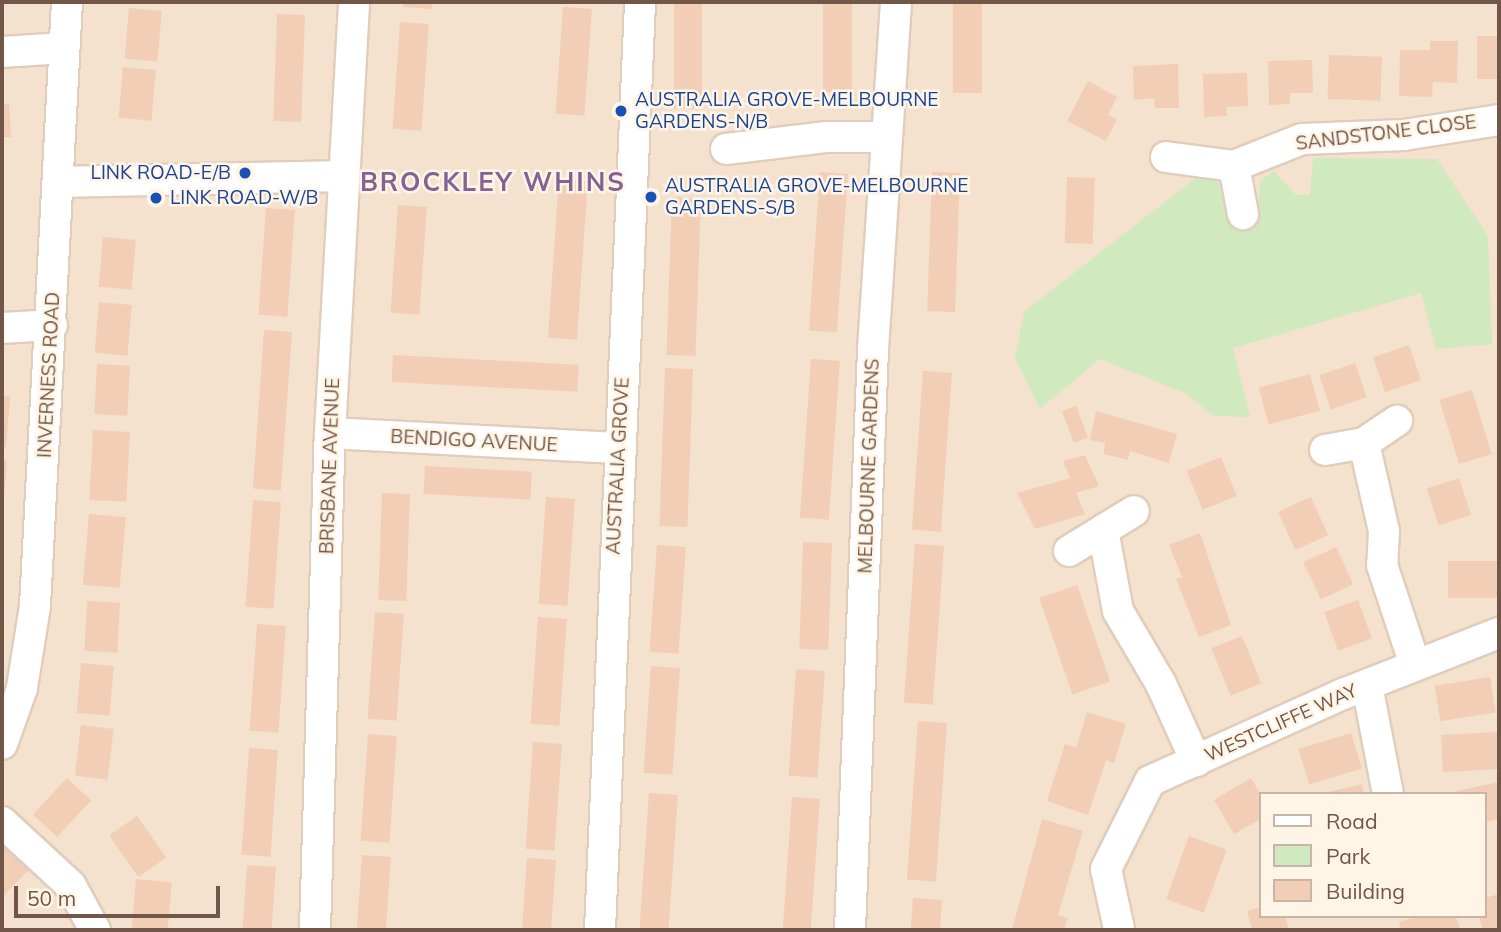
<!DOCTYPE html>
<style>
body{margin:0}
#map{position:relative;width:1501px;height:932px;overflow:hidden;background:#fcf1df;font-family:Mulish,sans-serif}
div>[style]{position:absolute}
.residential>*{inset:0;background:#f4e2ce}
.green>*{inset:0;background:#d0e9be}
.building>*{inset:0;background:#f2ceb7;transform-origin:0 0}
.roads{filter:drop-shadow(2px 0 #e0cdbc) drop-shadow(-2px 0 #e0cdbc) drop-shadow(0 2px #e0cdbc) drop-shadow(0 -2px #e0cdbc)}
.minor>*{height:30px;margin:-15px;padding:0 15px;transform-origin:15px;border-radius:15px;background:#fff}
.dots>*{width:19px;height:19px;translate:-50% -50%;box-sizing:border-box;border:4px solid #fff5e6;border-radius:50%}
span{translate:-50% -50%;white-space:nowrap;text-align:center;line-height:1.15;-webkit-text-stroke:5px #fff5e6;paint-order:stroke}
.transit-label{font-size:19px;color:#164399}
.left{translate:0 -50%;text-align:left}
.right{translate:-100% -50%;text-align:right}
.street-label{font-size:19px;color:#725647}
.district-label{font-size:26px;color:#856296;font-weight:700;letter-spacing:2px}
.frame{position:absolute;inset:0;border:4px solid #725647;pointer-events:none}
.legend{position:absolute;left:1259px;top:792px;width:228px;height:126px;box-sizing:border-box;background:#fff5e6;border:2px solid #c7b5a6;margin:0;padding:9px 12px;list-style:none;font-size:21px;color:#725647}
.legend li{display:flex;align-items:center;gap:14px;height:35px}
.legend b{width:35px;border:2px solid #c7b5a6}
.scale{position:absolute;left:14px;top:886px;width:206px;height:32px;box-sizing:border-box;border:4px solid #725647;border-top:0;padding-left:9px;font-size:21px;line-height:24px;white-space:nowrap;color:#725647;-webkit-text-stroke:5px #fff5e6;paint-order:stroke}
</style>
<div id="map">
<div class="residential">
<div style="clip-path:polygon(evenodd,2px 2px,1499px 2px,1499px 930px,2px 930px,2px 2px,1261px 794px,1485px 794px,1485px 916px,1261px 916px,1261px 794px)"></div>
</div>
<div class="green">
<div style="clip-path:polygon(1313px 158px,1437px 159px,1488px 236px,1492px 344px,1436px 349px,1421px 293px,1233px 348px,1250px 417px,1214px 416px,1185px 393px,1100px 359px,1040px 409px,1015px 358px,1024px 312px,1197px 177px,1216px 178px,1238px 229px,1257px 224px,1260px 181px,1274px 171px,1296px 195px,1310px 195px)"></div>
</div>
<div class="building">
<div style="clip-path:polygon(403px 2px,432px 2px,432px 9px,403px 7px)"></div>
<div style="left:674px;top:2px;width:28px;height:107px"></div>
<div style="left:823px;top:2px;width:29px;height:90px"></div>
<div style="left:953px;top:2px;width:29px;height:91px"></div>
<div style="left:563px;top:7px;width:29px;height:107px;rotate:4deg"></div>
<div style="left:129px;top:8px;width:33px;height:51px;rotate:5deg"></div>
<div style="left:277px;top:14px;width:28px;height:107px;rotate:2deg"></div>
<div style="left:400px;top:22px;width:29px;height:107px;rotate:4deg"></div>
<div style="left:1477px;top:36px;width:22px;height:43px"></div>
<div style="clip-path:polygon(1430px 41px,1458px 41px,1457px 83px,1433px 82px,1432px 97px,1399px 96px,1400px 50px,1430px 50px)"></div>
<div style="left:1329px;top:55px;width:53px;height:44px;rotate:2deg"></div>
<div style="clip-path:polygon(1312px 60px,1313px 93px,1290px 93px,1290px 104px,1269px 105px,1268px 61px)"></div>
<div style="clip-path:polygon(1178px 64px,1179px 108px,1155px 108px,1154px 98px,1134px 100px,1133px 66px)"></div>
<div style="left:123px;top:67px;width:33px;height:51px;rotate:5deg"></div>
<div style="clip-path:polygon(1247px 73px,1248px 106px,1226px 107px,1227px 116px,1204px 117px,1203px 74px)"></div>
<div style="clip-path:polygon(1088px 81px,1117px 97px,1108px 115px,1117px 119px,1106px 141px,1067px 121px)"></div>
<div style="clip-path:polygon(2px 104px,9px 104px,11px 137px,2px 137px)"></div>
<div style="left:820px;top:172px;width:28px;height:159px;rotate:4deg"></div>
<div style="left:932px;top:172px;width:28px;height:139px;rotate:2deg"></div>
<div style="left:1067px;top:177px;width:28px;height:66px;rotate:2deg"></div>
<div style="left:559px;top:179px;width:29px;height:159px;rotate:4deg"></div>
<div style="left:672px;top:197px;width:29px;height:158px;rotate:2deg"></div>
<div style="left:398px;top:205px;width:29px;height:108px;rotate:4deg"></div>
<div style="left:266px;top:208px;width:29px;height:107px;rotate:4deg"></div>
<div style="left:103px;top:237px;width:33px;height:50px;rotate:5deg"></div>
<div style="left:99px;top:302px;width:33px;height:51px;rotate:5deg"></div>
<div style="left:264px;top:330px;width:28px;height:159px;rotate:4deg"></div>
<div style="left:1409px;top:345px;width:37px;height:38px;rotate:71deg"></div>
<div style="left:393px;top:355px;width:186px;height:27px;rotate:3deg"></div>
<div style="left:811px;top:359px;width:29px;height:159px;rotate:4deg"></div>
<div style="left:1355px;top:363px;width:36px;height:38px;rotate:71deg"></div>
<div style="left:97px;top:364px;width:33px;height:50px;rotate:3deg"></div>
<div style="left:665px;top:368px;width:28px;height:158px;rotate:2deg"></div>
<div style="left:923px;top:371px;width:29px;height:159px;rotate:4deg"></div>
<div style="left:1310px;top:374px;width:38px;height:53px;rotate:75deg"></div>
<div style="left:1472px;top:390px;width:67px;height:34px;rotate:73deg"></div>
<div style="clip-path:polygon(2px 396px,10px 397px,6px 447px,2px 447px)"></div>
<div style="left:1076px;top:406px;width:34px;height:15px;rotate:69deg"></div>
<div style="clip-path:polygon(1096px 411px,1177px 434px,1169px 463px,1130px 451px,1128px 460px,1104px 454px,1105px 443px,1090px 440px)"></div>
<div style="left:93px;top:430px;width:37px;height:70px;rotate:3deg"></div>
<div style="clip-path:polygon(1085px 455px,1099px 486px,1076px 493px,1085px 514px,1035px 529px,1017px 493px,1070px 478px,1063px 461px)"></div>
<div style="left:1221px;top:457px;width:42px;height:37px;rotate:68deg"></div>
<div style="clip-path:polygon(2px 460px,7px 461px,4px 497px,2px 497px)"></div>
<div style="left:425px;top:466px;width:107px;height:28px;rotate:3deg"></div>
<div style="left:1459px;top:478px;width:39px;height:34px;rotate:72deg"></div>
<div style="left:382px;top:493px;width:28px;height:107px;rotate:2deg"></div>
<div style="left:546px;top:497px;width:29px;height:107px;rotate:4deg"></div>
<div style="left:1311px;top:497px;width:42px;height:36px;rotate:66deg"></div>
<div style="left:253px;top:500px;width:28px;height:107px;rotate:4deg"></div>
<div style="left:89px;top:514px;width:37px;height:71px;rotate:5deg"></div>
<div style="clip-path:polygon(1200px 533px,1231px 625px,1199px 637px,1176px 579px,1182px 577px,1169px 545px)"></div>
<div style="left:803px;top:542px;width:29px;height:107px;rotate:2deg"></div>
<div style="left:915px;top:544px;width:29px;height:159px;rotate:4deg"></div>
<div style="left:657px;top:545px;width:29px;height:107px;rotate:4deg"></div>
<div style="left:1336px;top:547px;width:41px;height:36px;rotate:65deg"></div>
<div style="left:1448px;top:561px;width:50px;height:37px"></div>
<div style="left:1077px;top:585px;width:102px;height:40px;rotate:71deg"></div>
<div style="left:1358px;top:600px;width:41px;height:36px;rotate:70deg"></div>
<div style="left:87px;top:601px;width:33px;height:50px;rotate:3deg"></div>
<div style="left:375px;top:612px;width:29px;height:107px;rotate:4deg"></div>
<div style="left:538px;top:617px;width:29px;height:107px;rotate:4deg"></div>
<div style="left:257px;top:624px;width:29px;height:107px;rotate:4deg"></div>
<div style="left:1242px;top:636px;width:51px;height:33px;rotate:68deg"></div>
<div style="left:81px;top:663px;width:33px;height:50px;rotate:5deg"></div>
<div style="left:651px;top:666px;width:29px;height:107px;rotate:4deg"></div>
<div style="left:796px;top:669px;width:29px;height:107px;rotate:4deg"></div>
<div style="left:1490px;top:677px;width:36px;height:56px;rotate:81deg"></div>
<div style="clip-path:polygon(1087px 712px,1126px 724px,1114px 763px,1106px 760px,1088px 815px,1047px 801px,1065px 744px,1076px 748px)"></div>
<div style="left:918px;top:721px;width:29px;height:159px;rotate:4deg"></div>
<div style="left:81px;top:725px;width:33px;height:51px;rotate:7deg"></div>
<div style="left:1497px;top:732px;width:37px;height:56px;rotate:87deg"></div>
<div style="left:1351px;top:733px;width:37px;height:55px;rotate:73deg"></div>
<div style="left:368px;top:734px;width:29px;height:107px;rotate:4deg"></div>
<div style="left:533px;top:742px;width:29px;height:107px;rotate:4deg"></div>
<div style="left:249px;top:748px;width:29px;height:107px;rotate:4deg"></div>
<div style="left:67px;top:778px;width:33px;height:50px;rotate:43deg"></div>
<div style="clip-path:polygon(1251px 778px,1261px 795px,1261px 819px,1234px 834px,1214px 800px)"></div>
<div style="clip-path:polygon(1499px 782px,1499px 819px,1485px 822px,1485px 794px,1443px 794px)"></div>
<div style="clip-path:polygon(1362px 784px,1364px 794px,1324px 794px,1324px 793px)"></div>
<div style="left:649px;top:793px;width:29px;height:137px;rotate:4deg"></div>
<div style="left:792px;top:797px;width:28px;height:133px;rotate:4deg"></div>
<div style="left:137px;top:816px;width:51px;height:34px;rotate:55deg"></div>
<div style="clip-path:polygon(1042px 819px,1083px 831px,1058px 915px,1068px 918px,1064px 930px,1012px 930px)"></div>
<div style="left:1189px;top:836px;width:40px;height:67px;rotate:20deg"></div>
<div style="clip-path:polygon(7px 840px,33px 866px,2px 897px,2px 845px)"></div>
<div style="left:362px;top:855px;width:29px;height:75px;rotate:4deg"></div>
<div style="left:527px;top:858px;width:29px;height:72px;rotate:4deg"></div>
<div style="left:247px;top:865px;width:29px;height:65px;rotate:4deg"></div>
<div style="left:136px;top:879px;width:36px;height:51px;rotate:5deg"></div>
<div style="clip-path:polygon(1499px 894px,1499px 930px,1483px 930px,1479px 916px,1485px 916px,1485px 898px)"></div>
<div style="left:913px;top:898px;width:29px;height:32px;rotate:4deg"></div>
<div style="clip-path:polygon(1261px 907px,1261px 916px,1285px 916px,1289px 930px,1252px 930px,1247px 911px)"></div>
<div style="clip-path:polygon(1418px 916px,1456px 916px,1460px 930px,1401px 930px,1399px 922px)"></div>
</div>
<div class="roads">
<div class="minor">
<div style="left:2px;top:52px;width:62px;rotate:-3.7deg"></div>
<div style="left:726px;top:149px;width:102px;rotate:-6.8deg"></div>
<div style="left:827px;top:137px;width:58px"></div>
<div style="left:1166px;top:157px;width:69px;rotate:7.5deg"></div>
<div style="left:1234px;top:166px;width:73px;rotate:-21.7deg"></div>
<div style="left:1302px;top:139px;width:102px;rotate:-2.2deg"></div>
<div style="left:1404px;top:135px;width:96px;rotate:-9deg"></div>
<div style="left:1234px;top:166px;width:49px;rotate:79.4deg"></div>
<div style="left:59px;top:182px;width:284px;rotate:-1.2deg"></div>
<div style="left:2px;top:328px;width:50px;rotate:-3.4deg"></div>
<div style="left:330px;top:433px;width:287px;rotate:3deg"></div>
<div style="left:1364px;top:443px;width:90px;rotate:77.2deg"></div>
<div style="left:1384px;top:531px;width:34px;rotate:93deg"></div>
<div style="left:1382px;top:565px;width:105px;rotate:71.7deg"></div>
<div style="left:1325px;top:450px;width:40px;rotate:-10deg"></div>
<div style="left:1364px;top:443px;width:40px;rotate:-34deg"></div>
<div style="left:1103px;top:530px;width:82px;rotate:79.5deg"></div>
<div style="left:1118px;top:611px;width:85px;rotate:59.5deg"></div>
<div style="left:1161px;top:684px;width:85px;rotate:65.6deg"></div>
<div style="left:1069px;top:551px;width:76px;rotate:-31.6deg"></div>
<div style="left:1367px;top:685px;width:111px;rotate:79.1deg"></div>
<div style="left:2px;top:744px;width:59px;rotate:-70.3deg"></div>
<div style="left:22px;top:688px;width:83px;rotate:-81deg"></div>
<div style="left:35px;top:606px;width:605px;rotate:-86.97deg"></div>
<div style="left:2px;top:822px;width:94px;rotate:42.8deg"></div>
<div style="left:71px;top:886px;width:50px;rotate:61.4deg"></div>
<div style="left:1119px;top:929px;width:61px;rotate:-102.2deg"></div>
<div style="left:1106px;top:869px;width:98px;rotate:-63.4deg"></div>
<div style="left:1150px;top:781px;width:212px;rotate:-24.3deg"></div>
<div style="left:1343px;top:694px;width:168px;rotate:-21.4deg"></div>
<div style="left:315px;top:930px;width:497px;rotate:-88.3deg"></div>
<div style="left:330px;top:433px;width:432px;rotate:-86.8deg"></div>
<div style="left:600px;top:930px;width:929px;rotate:-87.53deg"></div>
<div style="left:850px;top:930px;width:581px;rotate:-87.73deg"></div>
<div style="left:873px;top:349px;width:348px;rotate:-86.2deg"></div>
</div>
</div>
<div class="dots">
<div style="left:621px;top:111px;background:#1a4fb4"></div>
<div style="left:245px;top:173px;background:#1a4fb4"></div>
<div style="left:651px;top:197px;background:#1a4fb4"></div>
<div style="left:156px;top:198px;background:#1a4fb4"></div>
</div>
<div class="transit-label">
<span class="left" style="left:635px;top:111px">AUSTRALIA GROVE-MELBOURNE<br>GARDENS-N/B</span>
<span class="right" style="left:231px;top:173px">LINK ROAD-E/B</span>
<span class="left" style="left:665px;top:197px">AUSTRALIA GROVE-MELBOURNE<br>GARDENS-S/B</span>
<span class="left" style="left:170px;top:198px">LINK ROAD-W/B</span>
</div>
<div class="street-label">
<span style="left:1386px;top:133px;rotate:-7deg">SANDSTONE CLOSE</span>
<span style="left:49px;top:375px;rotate:-87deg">INVERNESS ROAD</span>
<span style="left:474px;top:441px;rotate:3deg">BENDIGO AVENUE</span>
<span style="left:330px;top:466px;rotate:-88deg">BRISBANE AVENUE</span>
<span style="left:618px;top:466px;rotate:-87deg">AUSTRALIA GROVE</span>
<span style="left:869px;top:466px;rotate:-88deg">MELBOURNE GARDENS</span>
<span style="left:1281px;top:723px;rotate:-24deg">WESTCLIFFE WAY</span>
</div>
<div class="district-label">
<span style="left:493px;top:182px">BROCKLEY WHINS</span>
</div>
<div class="frame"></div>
<ul class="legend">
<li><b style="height:9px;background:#fff"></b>Road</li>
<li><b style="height:19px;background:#d0e9be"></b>Park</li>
<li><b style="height:19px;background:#f2ceb7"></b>Building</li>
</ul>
<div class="scale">50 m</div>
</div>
